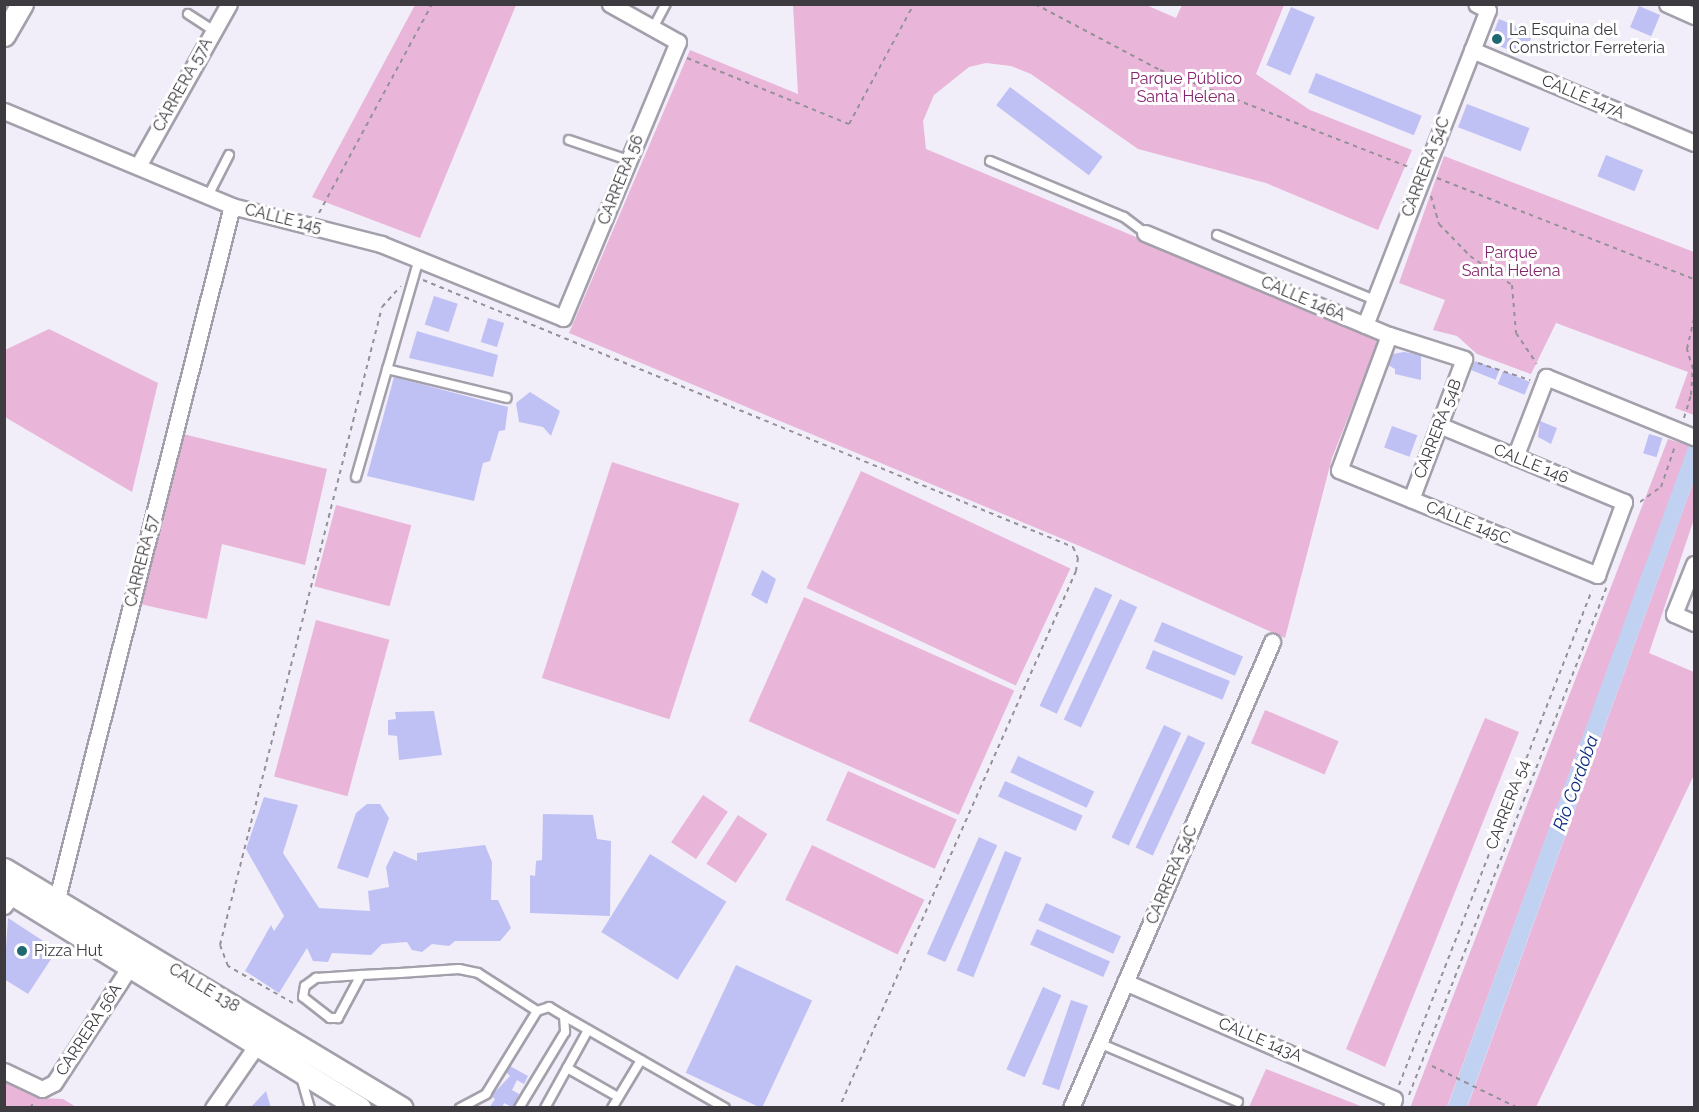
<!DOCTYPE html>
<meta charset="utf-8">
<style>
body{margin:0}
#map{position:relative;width:1699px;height:1112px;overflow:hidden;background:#f1edf9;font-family:Raleway,sans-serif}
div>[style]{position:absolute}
.green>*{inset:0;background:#e9b6d9;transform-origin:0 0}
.water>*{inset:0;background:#c1d1f1}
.building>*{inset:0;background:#bfc1f5;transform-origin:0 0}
.path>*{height:2px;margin-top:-1px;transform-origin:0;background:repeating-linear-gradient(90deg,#949199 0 4.5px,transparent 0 9px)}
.roads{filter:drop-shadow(2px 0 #a4a0ab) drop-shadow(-2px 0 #a4a0ab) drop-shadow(0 2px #a4a0ab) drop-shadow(0 -2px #a4a0ab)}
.service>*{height:8px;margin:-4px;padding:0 4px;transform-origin:4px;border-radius:4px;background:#fff}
.minor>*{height:15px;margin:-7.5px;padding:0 7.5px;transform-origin:7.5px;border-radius:7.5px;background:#fff}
.secondary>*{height:21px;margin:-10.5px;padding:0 10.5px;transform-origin:10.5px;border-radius:10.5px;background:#fff}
.dots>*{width:16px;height:16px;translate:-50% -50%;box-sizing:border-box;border:3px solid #fff;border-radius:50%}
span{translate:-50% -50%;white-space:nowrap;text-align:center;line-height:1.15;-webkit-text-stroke:6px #fff;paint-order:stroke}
.poi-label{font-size:16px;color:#3d3b40}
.left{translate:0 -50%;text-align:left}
.park-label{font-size:16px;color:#84266e}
.street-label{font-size:16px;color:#3d3b40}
.water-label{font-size:18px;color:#0a2a81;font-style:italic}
.frame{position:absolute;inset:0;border:6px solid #3d3b40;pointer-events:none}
</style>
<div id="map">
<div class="green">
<div style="clip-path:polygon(1144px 4px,1176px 18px,1182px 5px,1284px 5px,1256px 74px,1310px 110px,1412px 150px,1378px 230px,1266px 183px,1138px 149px,1031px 74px,1011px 66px,986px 63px,969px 67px,934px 95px,923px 121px,926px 149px,1379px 339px,1332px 458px,1285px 638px,1082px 547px,569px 333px,690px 50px,798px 94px,793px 5px)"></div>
<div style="clip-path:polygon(415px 5px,516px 5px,420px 238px,312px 197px)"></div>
<div style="clip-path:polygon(1444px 156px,1694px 252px,1694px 415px,1675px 408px,1688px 372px,1556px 323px,1531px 374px,1477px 354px,1457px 336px,1433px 330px,1445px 300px,1399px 283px)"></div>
<div style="clip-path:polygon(49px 329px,158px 383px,132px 492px,5px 417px,5px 350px)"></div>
<div style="clip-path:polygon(183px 434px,327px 469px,305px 565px,222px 544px,207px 619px,140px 604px)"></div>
<div style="clip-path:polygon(1668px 439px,1690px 446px,1447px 1107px,1410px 1108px)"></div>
<div style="left:612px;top:462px;width:134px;height:227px;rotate:18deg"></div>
<div style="left:861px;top:471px;width:231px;height:129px;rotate:25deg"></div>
<div style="clip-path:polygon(1694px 480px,1694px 519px,1649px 653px,1694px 672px,1694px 775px,1536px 1107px,1467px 1108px)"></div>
<div style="left:336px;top:505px;width:78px;height:84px;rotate:15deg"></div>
<div style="left:804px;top:597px;width:230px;height:136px;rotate:24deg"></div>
<div style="left:316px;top:620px;width:76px;height:162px;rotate:15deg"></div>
<div style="left:1265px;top:710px;width:80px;height:36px;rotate:23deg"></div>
<div style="clip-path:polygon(1485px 718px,1519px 732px,1385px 1067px,1346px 1049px)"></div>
<div style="left:848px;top:771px;width:119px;height:54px;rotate:24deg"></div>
<div style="left:703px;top:795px;width:30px;height:57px;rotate:34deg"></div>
<div style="left:738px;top:815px;width:35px;height:58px;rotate:33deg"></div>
<div style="left:812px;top:845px;width:125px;height:61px;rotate:26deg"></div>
<div style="clip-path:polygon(1266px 1069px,1363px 1107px,1249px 1107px)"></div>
<div style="clip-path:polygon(4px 1078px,37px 1098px,63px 1099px,76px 1107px,5px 1107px)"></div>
</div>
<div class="water">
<div style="clip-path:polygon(1694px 431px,1694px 480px,1467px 1107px,1447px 1108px)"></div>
</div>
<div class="building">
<div style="left:1639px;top:6px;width:23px;height:23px;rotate:23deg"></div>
<div style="left:1291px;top:7px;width:26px;height:63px;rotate:23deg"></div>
<div style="left:1499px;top:19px;width:37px;height:25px;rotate:22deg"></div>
<div style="left:1316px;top:73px;width:114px;height:21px;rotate:22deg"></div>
<div style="left:1010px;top:87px;width:116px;height:23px;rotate:37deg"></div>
<div style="left:1467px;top:104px;width:67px;height:25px;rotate:21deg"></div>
<div style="left:1606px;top:155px;width:40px;height:23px;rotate:22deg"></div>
<div style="left:434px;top:296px;width:25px;height:30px;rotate:18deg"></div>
<div style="left:488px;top:318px;width:17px;height:25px;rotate:17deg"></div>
<div style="clip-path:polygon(417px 331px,498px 355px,493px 377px,409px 358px)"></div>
<div style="clip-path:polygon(1404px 352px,1421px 355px,1421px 380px,1395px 374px,1395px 369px,1384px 363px,1387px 355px)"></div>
<div style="left:1475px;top:361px;width:26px;height:10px;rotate:21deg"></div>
<div style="left:1503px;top:371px;width:29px;height:14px;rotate:22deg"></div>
<div style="clip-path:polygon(394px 377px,508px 407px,505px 430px,499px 431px,490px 461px,483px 463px,474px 501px,367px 476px)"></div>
<div style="clip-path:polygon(530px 392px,560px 411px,551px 436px,543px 427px,519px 422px,516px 403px)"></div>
<div style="clip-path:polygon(1540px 421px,1557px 428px,1551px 444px,1538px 437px)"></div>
<div style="left:1392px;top:426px;width:27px;height:23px;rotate:20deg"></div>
<div style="left:1649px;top:434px;width:14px;height:20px;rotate:17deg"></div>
<div style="clip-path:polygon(762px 570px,776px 579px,767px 604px,751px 595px)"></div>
<div style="left:1095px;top:587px;width:19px;height:131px;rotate:25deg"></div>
<div style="left:1120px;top:599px;width:19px;height:133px;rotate:25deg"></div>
<div style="left:1162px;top:622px;width:88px;height:21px;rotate:23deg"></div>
<div style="left:1153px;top:650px;width:83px;height:20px;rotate:22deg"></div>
<div style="clip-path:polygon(434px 711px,442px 755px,399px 760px,397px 736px,388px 735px,388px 720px,396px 719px,395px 712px)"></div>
<div style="left:1164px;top:725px;width:19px;height:124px;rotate:25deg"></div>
<div style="left:1188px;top:735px;width:19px;height:124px;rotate:25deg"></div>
<div style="left:1018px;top:756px;width:84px;height:18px;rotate:25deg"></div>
<div style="left:1005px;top:781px;width:85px;height:17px;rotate:24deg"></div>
<div style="clip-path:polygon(264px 797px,298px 805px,283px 853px,319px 908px,370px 911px,368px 891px,389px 887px,386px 867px,394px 851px,417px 861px,417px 853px,485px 845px,492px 862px,491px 900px,498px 900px,511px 928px,500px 941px,455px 941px,449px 946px,432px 944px,422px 952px,412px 950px,407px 942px,382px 944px,371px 955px,332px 953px,328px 962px,313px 961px,307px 948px,279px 993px,245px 971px,271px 925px,274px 931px,284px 916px,246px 849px)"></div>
<div style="clip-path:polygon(367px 804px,380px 804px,389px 818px,368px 878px,337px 868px,356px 813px)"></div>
<div style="clip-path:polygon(543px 814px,593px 815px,597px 839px,611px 841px,610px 916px,530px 913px,530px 875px,535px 876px,536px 861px,542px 860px)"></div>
<div style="left:979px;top:837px;width:20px;height:128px;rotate:24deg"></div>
<div style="left:1005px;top:851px;width:18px;height:129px;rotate:22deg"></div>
<div style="left:650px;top:854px;width:90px;height:92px;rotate:32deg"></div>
<div style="left:1046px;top:903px;width:82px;height:19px;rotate:24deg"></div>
<div style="clip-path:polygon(8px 918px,57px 950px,28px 994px,4px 979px)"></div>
<div style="left:1037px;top:929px;width:80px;height:17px;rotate:24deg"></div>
<div style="left:736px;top:965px;width:84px;height:119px;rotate:25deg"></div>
<div style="left:1043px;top:987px;width:20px;height:90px;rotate:24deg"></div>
<div style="left:1071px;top:1000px;width:18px;height:89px;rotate:19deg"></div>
<div style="clip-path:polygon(510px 1066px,528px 1076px,524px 1084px,517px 1080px,512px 1090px,519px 1094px,514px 1108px,504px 1103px,502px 1108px,489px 1108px,495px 1099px,491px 1096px,510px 1076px,506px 1072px)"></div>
<div style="clip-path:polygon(266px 1091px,271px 1108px,250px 1108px)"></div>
</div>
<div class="path">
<div style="left:1035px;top:4px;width:141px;rotate:27.8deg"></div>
<div style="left:1160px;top:70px;width:270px;rotate:21.3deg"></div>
<div style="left:687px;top:58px;width:175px;rotate:22.2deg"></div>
<div style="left:849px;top:124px;width:136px;rotate:-61.6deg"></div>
<div style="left:1437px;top:178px;width:276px;rotate:21.5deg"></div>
<div style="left:1431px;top:196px;width:29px;rotate:74deg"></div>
<div style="left:1439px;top:224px;width:45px;rotate:45.9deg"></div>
<div style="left:1470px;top:256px;width:51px;rotate:34.6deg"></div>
<div style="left:1512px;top:285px;width:48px;rotate:85.2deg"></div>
<div style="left:1516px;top:333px;width:37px;rotate:56deg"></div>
<div style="left:319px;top:213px;width:238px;rotate:-61.6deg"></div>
<div style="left:423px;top:280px;width:703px;rotate:22.33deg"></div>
<div style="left:1073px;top:547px;width:12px;rotate:66deg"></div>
<div style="left:1078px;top:558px;width:13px;rotate:99deg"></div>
<div style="left:1076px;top:571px;width:587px;rotate:113.81deg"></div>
<div style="left:1478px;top:363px;width:55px;rotate:18.1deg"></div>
<div style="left:1684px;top:418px;width:24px;rotate:-73deg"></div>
<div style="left:1691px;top:395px;width:26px;rotate:-86deg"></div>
<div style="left:1693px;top:369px;width:21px;rotate:-107deg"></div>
<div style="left:1687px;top:349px;width:31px;rotate:-77deg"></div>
<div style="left:1640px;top:502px;width:26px;rotate:-36deg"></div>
<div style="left:1661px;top:487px;width:43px;rotate:-71.1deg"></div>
<div style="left:293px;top:1003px;width:75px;rotate:-150.4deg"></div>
<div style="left:228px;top:966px;width:22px;rotate:-111deg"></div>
<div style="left:220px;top:945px;width:658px;rotate:-75.75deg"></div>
<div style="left:382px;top:307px;width:28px;rotate:-48deg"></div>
<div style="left:1432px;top:1066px;width:96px;rotate:26deg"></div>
<div style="left:1399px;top:1085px;width:531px;rotate:-68.7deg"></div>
<div style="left:1409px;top:1095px;width:546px;rotate:-68.74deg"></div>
<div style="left:30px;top:1108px;width:7px;rotate:-56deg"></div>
</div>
<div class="roads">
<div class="service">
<div style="left:188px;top:14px;width:31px;rotate:33deg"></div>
<div style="left:653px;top:28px;width:27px;rotate:-62deg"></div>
<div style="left:569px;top:140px;width:62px;rotate:18.7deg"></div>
<div style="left:990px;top:161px;width:145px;rotate:22.7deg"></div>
<div style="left:1124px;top:217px;width:26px;rotate:37deg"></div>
<div style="left:208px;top:196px;width:46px;rotate:-62.9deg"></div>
<div style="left:1217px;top:235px;width:171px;rotate:22.4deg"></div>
<div style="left:387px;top:369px;width:123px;rotate:13.6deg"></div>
<div style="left:356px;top:477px;width:227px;rotate:-73.9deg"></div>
<div style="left:361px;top:975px;width:49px;rotate:118.1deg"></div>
<div style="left:338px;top:1018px;width:8px;rotate:180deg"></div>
<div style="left:330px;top:1018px;width:34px;rotate:-142deg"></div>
<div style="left:303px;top:997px;width:11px;rotate:-80deg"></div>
<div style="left:305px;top:986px;width:14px;rotate:-36deg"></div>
<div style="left:316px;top:978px;width:45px;rotate:-3.8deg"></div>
<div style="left:361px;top:975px;width:39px;rotate:-3deg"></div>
<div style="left:400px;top:973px;width:59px;rotate:-3.9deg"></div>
<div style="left:459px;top:969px;width:19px;rotate:12deg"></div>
<div style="left:478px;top:973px;width:70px;rotate:32.8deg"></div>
<div style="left:564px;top:1016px;width:185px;rotate:29.7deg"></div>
<div style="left:1099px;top:1043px;width:151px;rotate:23deg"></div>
<div style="left:567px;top:1068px;width:59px;rotate:29.6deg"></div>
<div style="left:301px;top:1077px;width:32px;rotate:74deg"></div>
<div style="left:460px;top:1108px;width:30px;rotate:-28deg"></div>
<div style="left:486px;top:1094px;width:97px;rotate:-58.4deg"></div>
<div style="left:537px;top:1011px;width:13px;rotate:-18deg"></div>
<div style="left:549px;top:1007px;width:17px;rotate:31deg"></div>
<div style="left:564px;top:1016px;width:16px;rotate:86deg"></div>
<div style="left:565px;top:1032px;width:89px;rotate:121.2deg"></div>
<div style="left:545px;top:1108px;width:89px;rotate:-61.1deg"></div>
<div style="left:612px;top:1108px;width:56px;rotate:-58.9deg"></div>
</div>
<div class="minor">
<div style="left:1667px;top:4px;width:30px;rotate:24deg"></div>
<div style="left:1472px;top:50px;width:241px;rotate:22.7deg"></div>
<div style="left:4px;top:111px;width:247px;rotate:22.6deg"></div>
<div style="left:232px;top:206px;width:154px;rotate:14.3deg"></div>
<div style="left:381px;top:244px;width:196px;rotate:22.1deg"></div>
<div style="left:563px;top:318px;width:299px;rotate:-67.4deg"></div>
<div style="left:678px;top:42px;width:78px;rotate:-150.8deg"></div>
<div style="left:138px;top:166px;width:186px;rotate:-60.7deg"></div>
<div style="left:1145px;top:233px;width:264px;rotate:22.7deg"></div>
<div style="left:1389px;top:335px;width:79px;rotate:17.7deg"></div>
<div style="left:1464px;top:359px;width:150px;rotate:110.7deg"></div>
<div style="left:1365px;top:325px;width:338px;rotate:-68.7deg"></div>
<div style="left:1488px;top:10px;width:13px;rotate:-153deg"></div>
<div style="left:1389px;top:335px;width:144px;rotate:110.3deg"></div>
<div style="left:1339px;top:470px;width:279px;rotate:22.1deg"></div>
<div style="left:1597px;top:575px;width:78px;rotate:-69.7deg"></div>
<div style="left:1624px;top:502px;width:200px;rotate:-157.4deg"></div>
<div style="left:1515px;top:457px;width:86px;rotate:-68.8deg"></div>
<div style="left:1546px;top:377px;width:160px;rotate:22.1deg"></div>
<div style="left:1694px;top:564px;width:54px;rotate:111.8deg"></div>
<div style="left:1674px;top:614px;width:22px;rotate:24deg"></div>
<div style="left:4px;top:906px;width:15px;rotate:-53deg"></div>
<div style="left:54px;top:910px;width:726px;rotate:-75.81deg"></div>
<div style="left:1125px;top:982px;width:293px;rotate:23.5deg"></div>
<div style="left:1394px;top:1099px;width:9px;rotate:108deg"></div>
<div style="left:4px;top:1071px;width:42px;rotate:25.3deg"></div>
<div style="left:42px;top:1089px;width:13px;rotate:-27deg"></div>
<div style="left:54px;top:1083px;width:141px;rotate:-56.9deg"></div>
<div style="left:213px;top:1108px;width:88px;rotate:-55.2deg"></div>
<div style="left:1071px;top:1108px;width:508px;rotate:-66.67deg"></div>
</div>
<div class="secondary">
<div style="left:4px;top:35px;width:36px;rotate:-60deg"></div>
<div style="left:4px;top:869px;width:464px;rotate:31deg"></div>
<div style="left:4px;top:889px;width:418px;rotate:31.6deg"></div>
</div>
</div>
<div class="dots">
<div style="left:1497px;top:39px;background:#1e6872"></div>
<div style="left:22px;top:951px;background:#1e6872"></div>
</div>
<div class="poi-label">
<span class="left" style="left:1509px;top:39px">La Esquina del<br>Constrictor Ferreteria</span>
<span class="left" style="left:34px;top:951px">Pizza Hut</span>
</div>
<div class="park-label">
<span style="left:1186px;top:88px">Parque Público<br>Santa Helena</span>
<span style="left:1511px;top:262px">Parque<br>Santa Helena</span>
</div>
<div class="street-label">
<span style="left:183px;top:85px;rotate:-61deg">CARRERA 57A</span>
<span style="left:1583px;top:97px;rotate:23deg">CALLE 147A</span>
<span style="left:1426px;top:167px;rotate:-69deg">CARRERA 54C</span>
<span style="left:621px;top:180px;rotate:-68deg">CARRERA 56</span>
<span style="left:283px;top:219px;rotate:14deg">CALLE 145</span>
<span style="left:1303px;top:299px;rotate:23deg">CALLE 146A</span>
<span style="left:1438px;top:429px;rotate:-69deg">CARRERA 54B</span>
<span style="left:1531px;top:464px;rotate:22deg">CALLE 146</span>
<span style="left:1468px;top:523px;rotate:22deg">CALLE 145C</span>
<span style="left:142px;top:561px;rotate:-76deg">CARRERA 57</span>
<span style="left:1508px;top:805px;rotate:-69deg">CARRERA 54</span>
<span style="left:1172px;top:875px;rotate:-67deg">CARRERA 54C</span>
<span style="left:204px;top:988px;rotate:31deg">CALLE 138</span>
<span style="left:89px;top:1030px;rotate:-57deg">CARRERA 56A</span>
<span style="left:1260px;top:1040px;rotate:23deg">CALLE 143A</span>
</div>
<div class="water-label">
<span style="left:1576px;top:783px;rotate:-70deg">Rio Cordoba</span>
</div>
<div class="frame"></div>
</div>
